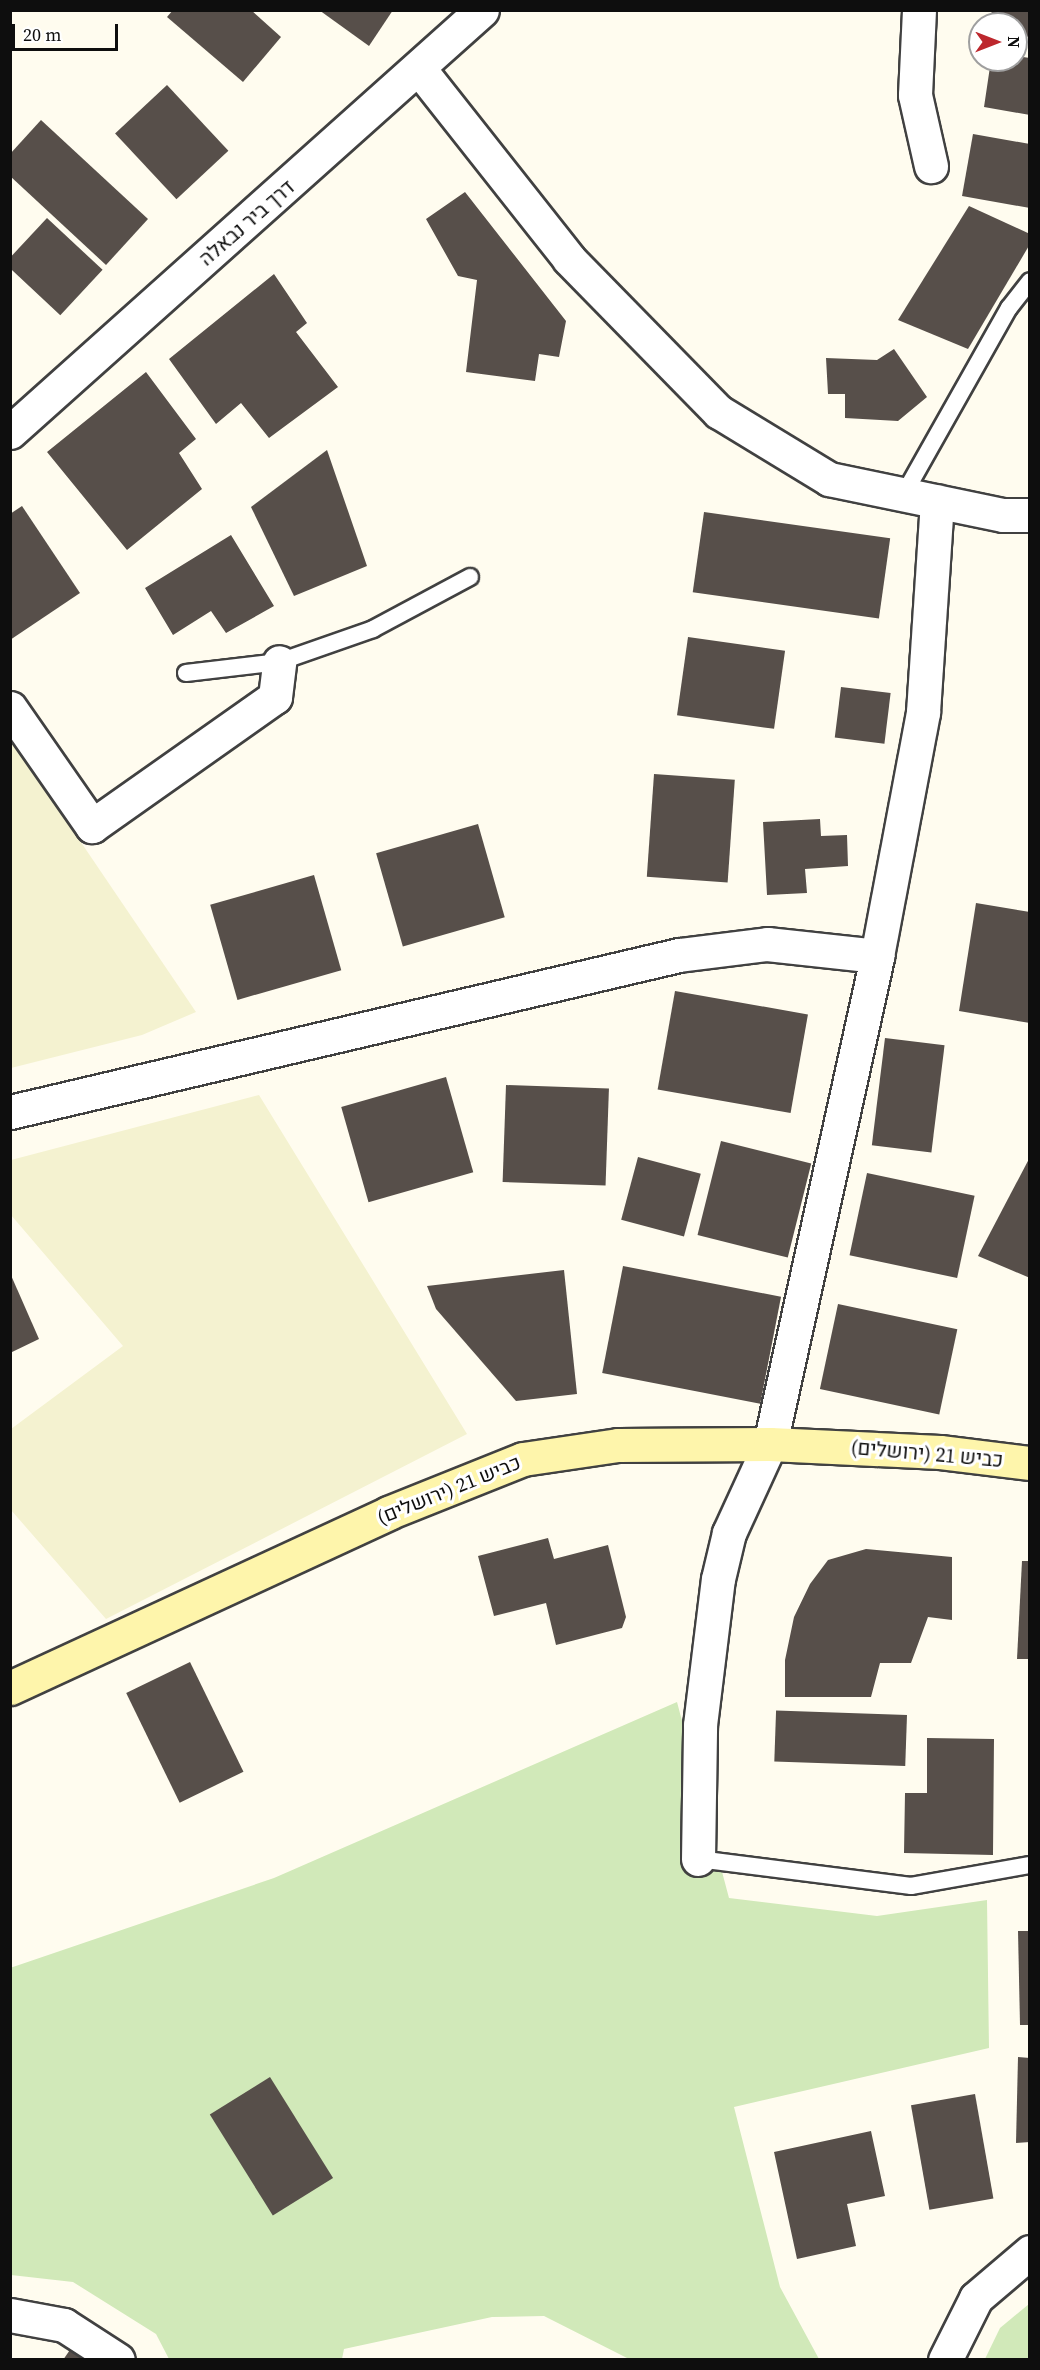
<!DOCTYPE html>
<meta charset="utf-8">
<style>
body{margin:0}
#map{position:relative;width:1040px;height:2370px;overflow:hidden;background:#fffcef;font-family:"Source Serif 4",Heebo,serif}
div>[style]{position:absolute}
.farmland>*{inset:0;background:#f4f2d0}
.green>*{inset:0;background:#d1e9b9}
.building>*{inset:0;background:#574f4a;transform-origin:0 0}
.roads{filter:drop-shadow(2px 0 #414141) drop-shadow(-2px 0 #414141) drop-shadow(0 2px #414141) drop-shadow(0 -2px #414141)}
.service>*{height:16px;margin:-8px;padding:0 8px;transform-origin:8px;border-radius:8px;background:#fff}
.minor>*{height:33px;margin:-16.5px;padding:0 16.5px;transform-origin:16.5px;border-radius:16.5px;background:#fff}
.tertiary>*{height:33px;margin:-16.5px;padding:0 16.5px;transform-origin:16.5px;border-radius:16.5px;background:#fff}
.secondary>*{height:33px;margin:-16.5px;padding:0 16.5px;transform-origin:16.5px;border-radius:16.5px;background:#fef5ab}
span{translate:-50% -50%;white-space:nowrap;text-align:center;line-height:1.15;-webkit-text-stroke:6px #fff;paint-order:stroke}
.street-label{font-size:20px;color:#0e0e0e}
.frame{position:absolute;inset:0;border:12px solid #0e0e0e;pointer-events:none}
.north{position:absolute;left:968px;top:12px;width:60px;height:60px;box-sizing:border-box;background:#fff;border:2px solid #9f9f9f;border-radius:50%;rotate:90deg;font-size:16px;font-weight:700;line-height:24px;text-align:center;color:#0e0e0e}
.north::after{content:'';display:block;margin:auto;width:21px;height:27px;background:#bd272d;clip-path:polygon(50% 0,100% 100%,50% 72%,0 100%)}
.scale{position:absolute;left:12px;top:24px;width:106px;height:27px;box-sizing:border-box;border:3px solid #0e0e0e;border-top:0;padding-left:8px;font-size:18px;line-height:21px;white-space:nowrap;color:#0e0e0e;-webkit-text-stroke:4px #fff;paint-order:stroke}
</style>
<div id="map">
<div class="farmland">
<div style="clip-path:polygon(10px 739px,11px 739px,196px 1012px,142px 1035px,11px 1068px)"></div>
<div style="clip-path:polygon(259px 1095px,467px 1434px,106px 1619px,11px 1510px,11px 1429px,123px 1346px,11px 1215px,11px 1160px)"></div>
</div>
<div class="green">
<div style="clip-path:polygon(677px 1702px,729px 1898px,877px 1916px,987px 1900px,989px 2048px,734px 2107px,780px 2287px,819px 2359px,629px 2359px,544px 2316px,492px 2317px,344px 2349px,342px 2359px,169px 2359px,156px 2334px,73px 2282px,11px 2275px,10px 1968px,274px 1878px)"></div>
<div style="clip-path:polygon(1029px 2304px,1029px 2359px,985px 2359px,1000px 2328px)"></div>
</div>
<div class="building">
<div style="clip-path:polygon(173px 10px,251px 10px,281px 37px,243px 82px,167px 17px)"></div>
<div style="clip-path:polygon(319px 10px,393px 10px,369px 46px)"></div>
<div style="clip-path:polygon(992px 10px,1030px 10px,1030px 37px,1016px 35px,1016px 24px,990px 24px)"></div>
<div style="clip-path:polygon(1016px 56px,1030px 58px,1030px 115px,984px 107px,991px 60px,1016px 60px)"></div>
<div style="left:167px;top:85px;width:90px;height:71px;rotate:47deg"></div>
<div style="clip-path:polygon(41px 120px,148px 219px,106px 265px,10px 176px,10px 154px)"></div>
<div style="clip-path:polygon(973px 134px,1030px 144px,1030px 208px,962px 196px)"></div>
<div style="clip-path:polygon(465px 192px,566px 321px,559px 357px,539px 354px,535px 381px,466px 372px,477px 280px,458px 276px,426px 219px)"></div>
<div style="clip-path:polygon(969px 206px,1030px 234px,1030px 244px,968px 349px,898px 320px)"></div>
<div style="left:47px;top:218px;width:76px;height:62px;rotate:43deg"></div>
<div style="clip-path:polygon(274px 274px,307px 323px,296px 332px,338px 387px,269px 438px,241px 403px,216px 424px,169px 359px)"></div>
<div style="clip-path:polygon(894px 349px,927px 397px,898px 421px,845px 418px,845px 394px,828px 394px,826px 358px,877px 360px)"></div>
<div style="clip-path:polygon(146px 372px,196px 439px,179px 453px,202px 489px,127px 550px,47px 452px)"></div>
<div style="clip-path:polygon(327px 450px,367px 566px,294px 596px,251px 507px)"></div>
<div style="clip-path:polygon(22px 506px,80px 593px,10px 640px,10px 514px)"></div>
<div style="left:704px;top:512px;width:188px;height:81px;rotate:8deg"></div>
<div style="clip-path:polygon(231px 535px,274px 606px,226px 633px,211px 611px,173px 635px,145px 588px)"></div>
<div style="left:688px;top:637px;width:98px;height:79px;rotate:8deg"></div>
<div style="left:841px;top:687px;width:50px;height:51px;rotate:7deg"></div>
<div style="left:654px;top:774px;width:81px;height:103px;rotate:4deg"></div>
<div style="clip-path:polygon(820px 819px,821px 836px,847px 835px,848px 866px,805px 869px,807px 893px,767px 895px,763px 822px)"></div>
<div style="left:478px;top:824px;width:97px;height:106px;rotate:74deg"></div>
<div style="left:314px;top:875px;width:99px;height:108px;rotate:74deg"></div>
<div style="clip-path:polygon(976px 903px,1030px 912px,1030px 1023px,959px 1011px)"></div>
<div style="left:675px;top:991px;width:135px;height:100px;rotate:10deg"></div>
<div style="left:885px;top:1038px;width:60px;height:108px;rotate:7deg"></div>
<div style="left:446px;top:1077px;width:99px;height:109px;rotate:74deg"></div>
<div style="left:506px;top:1085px;width:103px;height:97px;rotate:2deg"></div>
<div style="left:721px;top:1141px;width:93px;height:97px;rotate:14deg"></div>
<div style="left:638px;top:1157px;width:65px;height:65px;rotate:15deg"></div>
<div style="clip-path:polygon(1030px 1157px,1030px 1278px,978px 1256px)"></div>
<div style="left:867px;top:1173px;width:110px;height:84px;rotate:12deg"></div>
<div style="left:623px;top:1266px;width:161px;height:109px;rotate:11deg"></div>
<div style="clip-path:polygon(564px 1270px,577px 1394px,516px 1401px,436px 1309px,427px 1286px)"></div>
<div style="clip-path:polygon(10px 1273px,39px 1339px,10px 1353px)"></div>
<div style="left:838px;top:1304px;width:122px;height:87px;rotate:12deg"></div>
<div style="clip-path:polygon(548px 1538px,554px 1559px,608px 1545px,626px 1617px,622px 1628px,556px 1645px,546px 1603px,494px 1616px,478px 1556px)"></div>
<div style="clip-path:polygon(866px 1549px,952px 1557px,952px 1620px,928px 1617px,911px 1663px,880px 1663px,871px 1697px,785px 1697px,785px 1660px,794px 1617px,810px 1584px,828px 1560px)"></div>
<div style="clip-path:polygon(1022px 1561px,1030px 1561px,1030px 1659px,1017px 1659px)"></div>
<div style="left:190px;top:1662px;width:122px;height:71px;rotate:64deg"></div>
<div style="left:907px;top:1715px;width:51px;height:131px;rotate:92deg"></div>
<div style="clip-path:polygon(927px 1738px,994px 1739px,993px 1855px,904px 1853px,905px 1793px,927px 1793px)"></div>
<div style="clip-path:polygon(1018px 1931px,1030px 1931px,1030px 2025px,1020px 2025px)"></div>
<div style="clip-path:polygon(1018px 2057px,1030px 2058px,1030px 2142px,1016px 2143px)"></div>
<div style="left:270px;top:2077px;width:119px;height:71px;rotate:58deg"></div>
<div style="left:975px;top:2094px;width:106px;height:65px;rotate:80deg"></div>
<div style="clip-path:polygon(871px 2131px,885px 2196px,847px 2204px,856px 2246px,797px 2259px,774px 2152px)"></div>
<div style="clip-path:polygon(74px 2344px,109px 2360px,63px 2360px)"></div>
</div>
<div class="roads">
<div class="service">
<div style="left:904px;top:494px;width:214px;rotate:-60.6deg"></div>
<div style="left:1009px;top:308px;width:34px;rotate:-52deg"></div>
<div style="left:186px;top:673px;width:94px;rotate:-6.7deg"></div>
<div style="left:279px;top:662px;width:100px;rotate:-19.3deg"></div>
<div style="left:373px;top:629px;width:110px;rotate:-28.2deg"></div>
<div style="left:698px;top:1859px;width:215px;rotate:7.2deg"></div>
<div style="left:911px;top:1886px;width:121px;rotate:-10deg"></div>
</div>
<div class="minor">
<div style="left:919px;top:10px;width:85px;rotate:92.7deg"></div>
<div style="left:915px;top:95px;width:73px;rotate:77.3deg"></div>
<div style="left:420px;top:70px;width:241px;rotate:51.7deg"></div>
<div style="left:569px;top:259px;width:214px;rotate:45.6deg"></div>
<div style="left:719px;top:412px;width:129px;rotate:31.3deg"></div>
<div style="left:829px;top:479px;width:178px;rotate:11.7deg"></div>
<div style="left:1003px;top:515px;width:27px"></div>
<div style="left:10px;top:708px;width:144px;rotate:55.2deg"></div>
<div style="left:92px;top:826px;width:224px;rotate:-35.2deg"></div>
<div style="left:275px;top:697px;width:35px;rotate:-83deg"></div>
<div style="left:10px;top:1112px;width:687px;rotate:-13.21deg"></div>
<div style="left:679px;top:955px;width:89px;rotate:-7.1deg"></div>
<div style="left:767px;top:944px;width:111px;rotate:6.2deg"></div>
<div style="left:698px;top:1859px;width:134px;rotate:-89.1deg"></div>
<div style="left:700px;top:1725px;width:147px;rotate:-83deg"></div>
<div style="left:718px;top:1579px;width:47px;rotate:-76.6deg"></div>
<div style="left:729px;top:1533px;width:98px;rotate:-65.3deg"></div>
<div style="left:770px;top:1444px;width:500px;rotate:-77.6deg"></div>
<div style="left:877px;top:956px;width:248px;rotate:-79.3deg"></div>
<div style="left:923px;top:712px;width:211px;rotate:-86.2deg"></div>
<div style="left:10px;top:2315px;width:55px;rotate:10.5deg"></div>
<div style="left:64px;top:2325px;width:64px;rotate:32.9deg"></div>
<div style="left:945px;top:2360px;width:69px;rotate:-63.4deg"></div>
<div style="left:976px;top:2298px;width:71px;rotate:-40.4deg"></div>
</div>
<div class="tertiary">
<div style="left:10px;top:432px;width:633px;rotate:-41.8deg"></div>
</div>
<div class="secondary">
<div style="left:10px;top:1688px;width:417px;rotate:-24.8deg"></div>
<div style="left:388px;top:1513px;width:145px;rotate:-21.8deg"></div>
<div style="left:523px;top:1459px;width:96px;rotate:-8.4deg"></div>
<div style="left:618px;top:1445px;width:152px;rotate:-0.4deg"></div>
<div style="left:770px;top:1444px;width:170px;rotate:2.7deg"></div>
<div style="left:940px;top:1452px;width:91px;rotate:7deg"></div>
</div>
</div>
<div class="street-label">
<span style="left:247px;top:223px;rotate:-41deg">דרך ביר נבאלה</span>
<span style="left:927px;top:1454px;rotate:5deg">כביש 21 (ירושלים)</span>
<span style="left:449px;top:1490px;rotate:-22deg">כביש 21 (ירושלים)</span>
</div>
<div class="frame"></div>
<div class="north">N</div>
<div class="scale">20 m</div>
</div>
